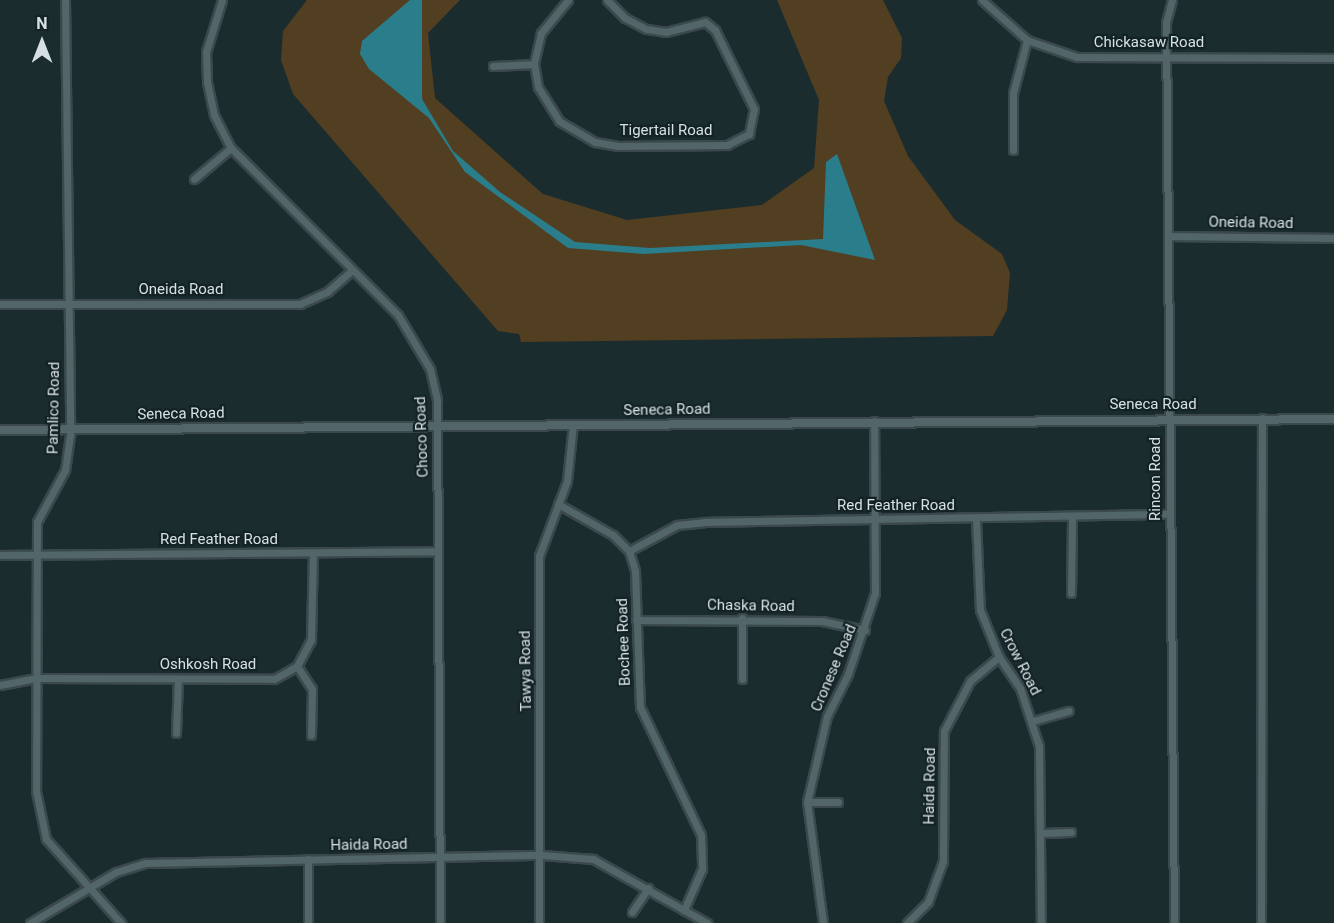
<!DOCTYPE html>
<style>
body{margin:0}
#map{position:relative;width:1334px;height:923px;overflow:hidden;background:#1b2c2f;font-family:Roboto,sans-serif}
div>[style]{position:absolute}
.green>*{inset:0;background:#523e21}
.water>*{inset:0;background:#2a7e8c}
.roads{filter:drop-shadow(2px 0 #3b494c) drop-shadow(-2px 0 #3b494c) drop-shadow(0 2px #3b494c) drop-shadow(0 -2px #3b494c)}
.minor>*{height:7px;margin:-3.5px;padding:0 3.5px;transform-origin:3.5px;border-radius:3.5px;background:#526568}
.tertiary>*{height:8px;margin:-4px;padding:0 4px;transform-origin:4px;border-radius:4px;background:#526568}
span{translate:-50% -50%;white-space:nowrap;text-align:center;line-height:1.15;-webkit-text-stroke:4.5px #122225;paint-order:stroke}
.street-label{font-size:15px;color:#d6e0e2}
.north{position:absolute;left:12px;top:12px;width:60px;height:60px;-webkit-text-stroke:4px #122225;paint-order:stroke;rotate:0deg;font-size:16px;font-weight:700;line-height:24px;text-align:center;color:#d6e0e2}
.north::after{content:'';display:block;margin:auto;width:21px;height:27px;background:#d6e0e2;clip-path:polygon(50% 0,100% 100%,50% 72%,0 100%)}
</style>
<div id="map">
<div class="green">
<div style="clip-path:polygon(307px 0,460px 0,428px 33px,435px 98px,543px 194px,627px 220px,762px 205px,814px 168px,819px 100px,777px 0,883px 0,902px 38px,901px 58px,888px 77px,884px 101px,908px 156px,955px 220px,1002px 254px,1010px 273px,1007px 310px,993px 336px,521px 342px,519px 334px,498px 331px,293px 94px,281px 60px,283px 31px)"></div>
</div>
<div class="water">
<div style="clip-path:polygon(410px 0,422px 0,422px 99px,453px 151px,500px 192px,575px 242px,650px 248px,823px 239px,826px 162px,837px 154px,875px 260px,801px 245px,644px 254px,568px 248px,465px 172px,429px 118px,369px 69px,360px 54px,362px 41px)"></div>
</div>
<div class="roads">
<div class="minor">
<div style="left:65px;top:0;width:435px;rotate:89.3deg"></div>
<div style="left:70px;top:435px;width:35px;rotate:98deg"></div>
<div style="left:65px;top:470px;width:59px;rotate:118.3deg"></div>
<div style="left:37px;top:522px;width:269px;rotate:90.2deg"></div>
<div style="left:36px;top:791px;width:49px;rotate:78.2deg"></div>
<div style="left:46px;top:839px;width:113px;rotate:48.2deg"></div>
<div style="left:222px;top:0;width:54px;rotate:107.1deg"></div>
<div style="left:206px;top:52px;width:30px;rotate:88deg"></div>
<div style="left:207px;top:82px;width:34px;rotate:78deg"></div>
<div style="left:214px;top:115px;width:37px;rotate:63deg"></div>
<div style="left:231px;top:148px;width:236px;rotate:45deg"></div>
<div style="left:398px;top:315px;width:63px;rotate:59.3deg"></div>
<div style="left:430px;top:369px;width:32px;rotate:77deg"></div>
<div style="left:437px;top:400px;width:523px;rotate:89.67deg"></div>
<div style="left:568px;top:0;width:43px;rotate:129.3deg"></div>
<div style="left:541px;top:33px;width:32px;rotate:103deg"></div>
<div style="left:534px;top:64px;width:23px;rotate:80deg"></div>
<div style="left:538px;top:87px;width:40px;rotate:58deg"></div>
<div style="left:559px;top:121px;width:42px;rotate:30.3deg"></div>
<div style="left:595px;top:142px;width:22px;rotate:10deg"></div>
<div style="left:617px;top:146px;width:110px;rotate:-0.5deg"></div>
<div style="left:727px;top:145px;width:25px;rotate:-27deg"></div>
<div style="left:749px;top:134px;width:25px;rotate:-79deg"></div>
<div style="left:754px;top:109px;width:88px;rotate:-116.3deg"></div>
<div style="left:715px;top:30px;width:13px;rotate:-141deg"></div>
<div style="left:705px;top:22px;width:40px;rotate:165.6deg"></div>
<div style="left:666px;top:32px;width:20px;rotate:-171deg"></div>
<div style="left:646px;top:29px;width:24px;rotate:-152deg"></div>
<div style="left:625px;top:18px;width:25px;rotate:-135deg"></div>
<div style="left:982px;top:0;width:60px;rotate:41.6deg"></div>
<div style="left:1027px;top:40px;width:53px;rotate:18.8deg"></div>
<div style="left:1077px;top:57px;width:257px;rotate:0.2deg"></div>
<div style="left:1172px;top:0;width:23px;rotate:105deg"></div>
<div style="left:1166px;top:22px;width:901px;rotate:89.49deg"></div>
<div style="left:493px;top:66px;width:41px;rotate:-2.8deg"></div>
<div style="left:1013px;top:150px;width:57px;rotate:-90deg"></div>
<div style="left:1013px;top:93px;width:55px;rotate:-75.2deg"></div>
<div style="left:194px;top:179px;width:48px;rotate:-40deg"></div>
<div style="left:1169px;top:236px;width:165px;rotate:0.7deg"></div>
<div style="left:0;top:304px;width:300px"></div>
<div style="left:300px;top:304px;width:30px;rotate:-24deg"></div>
<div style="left:327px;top:292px;width:33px;rotate:-41deg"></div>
<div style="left:558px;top:504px;width:63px;rotate:29.4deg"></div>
<div style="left:613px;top:535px;width:23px;rotate:45deg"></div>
<div style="left:629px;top:551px;width:21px;rotate:73deg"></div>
<div style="left:635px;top:571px;width:136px;rotate:87.9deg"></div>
<div style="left:640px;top:707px;width:142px;rotate:64.5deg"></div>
<div style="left:701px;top:835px;width:34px;rotate:88deg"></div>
<div style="left:702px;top:869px;width:45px;rotate:113.7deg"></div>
<div style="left:976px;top:520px;width:90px;rotate:87.5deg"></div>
<div style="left:980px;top:610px;width:51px;rotate:68deg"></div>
<div style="left:999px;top:657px;width:37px;rotate:56deg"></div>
<div style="left:1020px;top:688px;width:61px;rotate:71.9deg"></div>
<div style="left:1039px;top:746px;width:177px;rotate:89.4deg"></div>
<div style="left:629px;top:551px;width:55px;rotate:-28.4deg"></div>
<div style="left:677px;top:525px;width:27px;rotate:-6deg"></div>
<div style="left:704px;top:522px;width:466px;rotate:-1deg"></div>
<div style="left:0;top:555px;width:438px;rotate:-0.5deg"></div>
<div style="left:1071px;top:593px;width:76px;rotate:-89.2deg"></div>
<div style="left:636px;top:620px;width:186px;rotate:0.3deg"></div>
<div style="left:822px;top:621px;width:44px;rotate:11.8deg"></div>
<div style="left:297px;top:666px;width:27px;rotate:57deg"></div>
<div style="left:312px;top:689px;width:46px;rotate:91.2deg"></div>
<div style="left:742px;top:679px;width:61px;rotate:-90deg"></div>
<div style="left:0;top:685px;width:37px;rotate:-11deg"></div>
<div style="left:36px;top:678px;width:238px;rotate:0.2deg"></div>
<div style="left:274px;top:679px;width:26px;rotate:-29deg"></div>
<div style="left:297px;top:666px;width:30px;rotate:-62deg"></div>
<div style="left:311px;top:640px;width:87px;rotate:-88.7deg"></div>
<div style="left:1033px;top:721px;width:37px;rotate:-16deg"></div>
<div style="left:176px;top:733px;width:54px;rotate:-87.9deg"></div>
<div style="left:807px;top:802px;width:31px"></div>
<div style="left:1042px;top:833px;width:29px;rotate:-2deg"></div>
<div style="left:632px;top:912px;width:29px;rotate:-56deg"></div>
<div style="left:30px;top:923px;width:100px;rotate:-30.7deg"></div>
<div style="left:116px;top:872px;width:31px;rotate:-17deg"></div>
<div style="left:146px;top:863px;width:396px;rotate:-1.2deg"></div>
<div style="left:542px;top:855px;width:51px;rotate:4.5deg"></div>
<div style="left:593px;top:859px;width:131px;rotate:29.3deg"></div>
<div style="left:308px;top:923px;width:64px;rotate:-90deg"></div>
<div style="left:539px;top:923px;width:367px;rotate:-90deg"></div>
<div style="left:539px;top:556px;width:80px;rotate:-69.5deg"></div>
<div style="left:567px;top:481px;width:57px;rotate:-84deg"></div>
<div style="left:823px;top:923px;width:122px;rotate:-97.5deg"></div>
<div style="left:807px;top:802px;width:88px;rotate:-76.9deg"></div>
<div style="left:827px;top:716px;width:47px;rotate:-63.4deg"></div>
<div style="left:848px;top:674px;width:85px;rotate:-71.6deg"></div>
<div style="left:875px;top:593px;width:172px;rotate:-90.3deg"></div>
<div style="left:907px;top:923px;width:30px;rotate:-45deg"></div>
<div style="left:928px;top:902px;width:44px;rotate:-69.9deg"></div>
<div style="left:943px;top:861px;width:130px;rotate:-89.6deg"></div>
<div style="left:944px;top:731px;width:56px;rotate:-62.5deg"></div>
<div style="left:970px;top:681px;width:38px;rotate:-40deg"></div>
<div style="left:1261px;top:923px;width:505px;rotate:-89.89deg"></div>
</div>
<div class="tertiary">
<div style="left:0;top:430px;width:1334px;rotate:-0.47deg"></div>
</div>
</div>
<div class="street-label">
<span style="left:1149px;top:43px">Chickasaw Road</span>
<span style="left:666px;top:131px">Tigertail Road</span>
<span style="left:1251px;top:223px;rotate:1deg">Oneida Road</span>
<span style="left:181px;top:290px">Oneida Road</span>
<span style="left:1153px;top:405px">Seneca Road</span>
<span style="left:54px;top:408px;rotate:-89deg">Pamlico Road</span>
<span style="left:667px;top:410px;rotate:-1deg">Seneca Road</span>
<span style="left:181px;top:414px;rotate:-1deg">Seneca Road</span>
<span style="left:422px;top:437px;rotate:-92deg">Choco Road</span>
<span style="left:1156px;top:479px;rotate:-90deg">Rincon Road</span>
<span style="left:896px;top:506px">Red Feather Road</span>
<span style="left:219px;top:540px">Red Feather Road</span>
<span style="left:751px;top:606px;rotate:1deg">Chaska Road</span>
<span style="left:624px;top:642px;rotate:-92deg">Bochee Road</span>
<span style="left:1020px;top:662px;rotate:63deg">Crow Road</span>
<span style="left:208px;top:665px">Oshkosh Road</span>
<span style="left:834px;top:668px;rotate:-67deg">Cronese Road</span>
<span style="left:526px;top:671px;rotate:-91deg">Tawya Road</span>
<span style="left:930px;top:786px;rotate:-89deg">Haida Road</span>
<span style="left:369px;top:845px;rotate:-1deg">Haida Road</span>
</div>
<div class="north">N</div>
</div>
